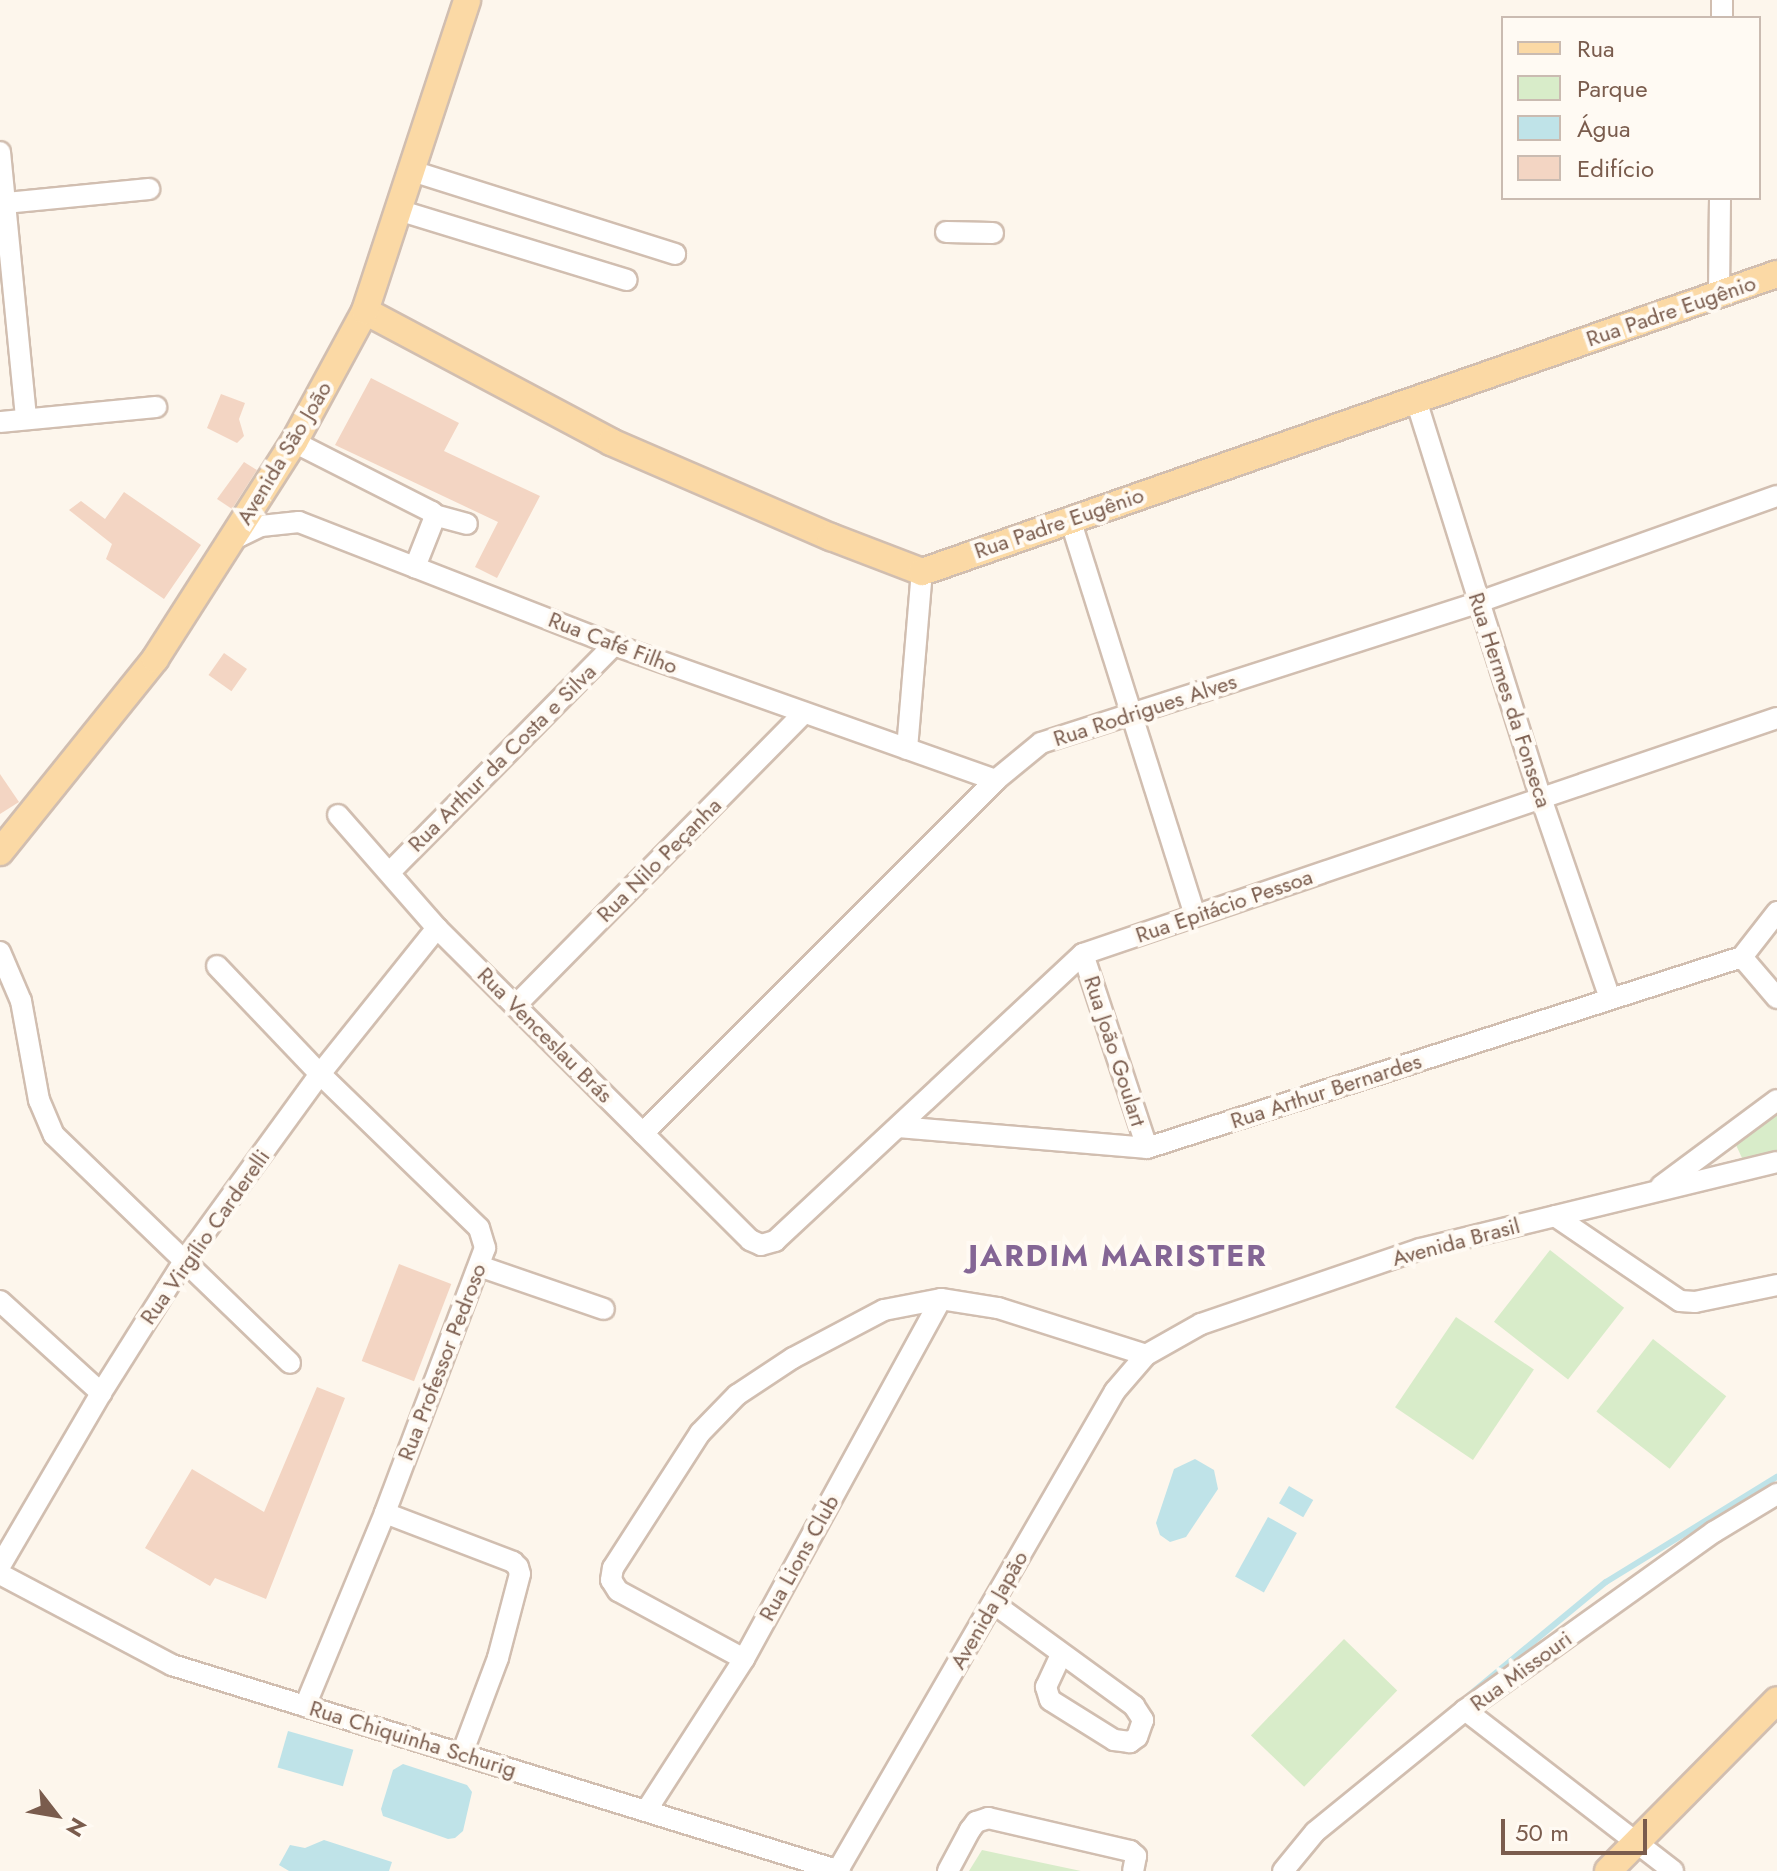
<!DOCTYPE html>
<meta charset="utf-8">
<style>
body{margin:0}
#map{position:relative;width:1777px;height:1871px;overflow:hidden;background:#fdf6ec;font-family:Jost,sans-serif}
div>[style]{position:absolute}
.green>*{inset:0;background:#d8ecc9;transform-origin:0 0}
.water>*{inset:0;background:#bfe3e8;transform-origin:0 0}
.stream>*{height:6px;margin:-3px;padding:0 3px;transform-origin:3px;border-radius:3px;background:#bfe3e8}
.building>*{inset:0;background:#f3d5c3;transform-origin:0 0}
.roads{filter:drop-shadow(2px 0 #d1beb0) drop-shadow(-2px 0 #d1beb0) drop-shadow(0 2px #d1beb0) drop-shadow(0 -2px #d1beb0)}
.minor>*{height:20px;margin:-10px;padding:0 10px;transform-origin:10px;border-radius:10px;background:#fff}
.major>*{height:26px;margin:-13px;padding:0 13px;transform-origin:13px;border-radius:13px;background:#fbd9a5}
span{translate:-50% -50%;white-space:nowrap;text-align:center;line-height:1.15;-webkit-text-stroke:8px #fffaf3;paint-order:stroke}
.street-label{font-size:22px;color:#7a5c4d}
.district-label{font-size:30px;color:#846695;font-weight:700;letter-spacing:2px}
.legend{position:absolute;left:1501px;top:16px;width:260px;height:184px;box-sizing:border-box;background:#fffaf3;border:2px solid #cabbb1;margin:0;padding:10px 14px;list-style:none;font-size:24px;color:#7a5c4d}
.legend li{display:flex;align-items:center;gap:16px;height:40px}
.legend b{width:40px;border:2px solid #cabbb1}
.north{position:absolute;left:16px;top:1775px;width:80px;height:80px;-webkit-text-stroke:6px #fffaf3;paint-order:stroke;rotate:121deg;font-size:22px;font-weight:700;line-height:32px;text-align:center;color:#7a5c4d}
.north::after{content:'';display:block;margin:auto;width:28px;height:36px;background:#7a5c4d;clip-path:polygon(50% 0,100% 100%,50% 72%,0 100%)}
.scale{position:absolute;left:1501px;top:1819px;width:146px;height:36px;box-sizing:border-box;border:4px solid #7a5c4d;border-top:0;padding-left:10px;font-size:24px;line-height:28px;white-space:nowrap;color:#7a5c4d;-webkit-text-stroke:6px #fffaf3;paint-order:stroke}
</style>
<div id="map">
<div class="green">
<div style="clip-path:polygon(1777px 1115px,1777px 1150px,1742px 1158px,1736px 1145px)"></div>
<div style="left:1550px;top:1250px;width:94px;height:91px;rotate:38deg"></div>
<div style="left:1456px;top:1317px;width:94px;height:109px;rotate:34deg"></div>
<div style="left:1653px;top:1339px;width:93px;height:92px;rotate:38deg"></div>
<div style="left:1344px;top:1639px;width:74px;height:134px;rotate:44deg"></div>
<div style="clip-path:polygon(982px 1850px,1081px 1871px,969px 1871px)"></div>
</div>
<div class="water">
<div style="clip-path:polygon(1195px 1459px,1214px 1470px,1218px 1489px,1186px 1537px,1170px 1542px,1160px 1535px,1156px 1523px,1174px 1469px)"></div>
<div style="left:1289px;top:1486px;width:28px;height:20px;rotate:30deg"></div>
<div style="left:1268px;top:1517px;width:33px;height:68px;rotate:29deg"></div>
<div style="left:288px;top:1731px;width:68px;height:38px;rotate:16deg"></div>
<div style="clip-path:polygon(403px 1764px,467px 1785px,472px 1792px,463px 1831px,455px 1838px,448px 1839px,383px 1816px,381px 1809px,393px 1770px)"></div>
<div style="clip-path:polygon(324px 1840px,392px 1862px,389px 1871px,289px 1871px,279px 1865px,290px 1845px,305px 1848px)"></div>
</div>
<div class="stream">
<div style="left:1468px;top:1696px;width:179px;rotate:-39.6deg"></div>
<div style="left:1606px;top:1582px;width:201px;rotate:-31.6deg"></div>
</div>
<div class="building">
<div style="clip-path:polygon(371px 378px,459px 423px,444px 451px,540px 496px,497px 578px,475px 567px,498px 522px,335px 445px)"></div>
<div style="clip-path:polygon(221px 394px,245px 403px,239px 419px,244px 436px,237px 443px,207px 428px)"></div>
<div style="clip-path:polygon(244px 462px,257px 470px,232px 509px,217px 499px)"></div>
<div style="clip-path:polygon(124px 492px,201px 545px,164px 599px,106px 559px,112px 544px,69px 510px,81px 501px,105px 519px)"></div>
<div style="left:224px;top:653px;width:28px;height:27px;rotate:35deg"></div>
<div style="clip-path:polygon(0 774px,19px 802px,0 814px)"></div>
<div style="left:399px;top:1264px;width:56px;height:104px;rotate:21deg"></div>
<div style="clip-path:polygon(317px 1387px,345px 1398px,266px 1599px,215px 1578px,210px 1586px,145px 1548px,192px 1469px,264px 1512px)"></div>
</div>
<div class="roads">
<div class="minor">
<div style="left:1722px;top:18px;width:18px;rotate:-90deg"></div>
<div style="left:0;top:152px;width:268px;rotate:84.4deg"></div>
<div style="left:412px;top:171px;width:276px;rotate:17.5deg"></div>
<div style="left:6px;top:203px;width:144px;rotate:-5.6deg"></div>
<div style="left:398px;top:210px;width:239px;rotate:17deg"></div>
<div style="left:946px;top:232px;width:47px;rotate:1.2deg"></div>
<div style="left:1719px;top:294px;width:96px;rotate:-89.4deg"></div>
<div style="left:1416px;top:400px;width:417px;rotate:72.6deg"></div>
<div style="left:1541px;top:798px;width:212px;rotate:71deg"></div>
<div style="left:0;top:422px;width:157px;rotate:-5.5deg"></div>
<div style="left:294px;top:442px;width:155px;rotate:26.9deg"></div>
<div style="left:432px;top:512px;width:7px;rotate:74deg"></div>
<div style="left:434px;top:519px;width:52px;rotate:111.6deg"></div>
<div style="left:434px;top:515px;width:34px;rotate:15deg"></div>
<div style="left:1070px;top:519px;width:416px;rotate:72.5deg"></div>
<div style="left:232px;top:540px;width:32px;rotate:-26deg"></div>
<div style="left:261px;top:526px;width:38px;rotate:-6deg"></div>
<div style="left:299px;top:522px;width:338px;rotate:21.3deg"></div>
<div style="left:614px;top:645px;width:405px;rotate:19.5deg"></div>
<div style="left:907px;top:749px;width:178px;rotate:-85.2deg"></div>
<div style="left:338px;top:815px;width:150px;rotate:48.8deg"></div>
<div style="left:437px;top:928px;width:442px;rotate:44.9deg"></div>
<div style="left:750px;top:1240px;width:12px;rotate:24deg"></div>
<div style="left:761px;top:1245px;width:15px;rotate:-16deg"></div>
<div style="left:775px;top:1241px;width:421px;rotate:-43deg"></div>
<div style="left:1083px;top:954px;width:733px;rotate:-18.78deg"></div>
<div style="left:390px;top:872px;width:319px;rotate:-45.4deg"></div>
<div style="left:0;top:952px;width:53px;rotate:66.8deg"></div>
<div style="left:21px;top:1001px;width:101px;rotate:79.7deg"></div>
<div style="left:39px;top:1100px;width:38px;rotate:67deg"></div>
<div style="left:54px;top:1135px;width:328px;rotate:44deg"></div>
<div style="left:1083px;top:954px;width:204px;rotate:71.7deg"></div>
<div style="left:1742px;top:957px;width:57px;rotate:-52.1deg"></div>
<div style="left:1742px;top:957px;width:54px;rotate:49.5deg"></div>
<div style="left:217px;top:966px;width:149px;rotate:46.4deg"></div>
<div style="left:320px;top:1074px;width:221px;rotate:44.1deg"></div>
<div style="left:479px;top:1228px;width:21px;rotate:73deg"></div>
<div style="left:485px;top:1248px;width:283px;rotate:110.7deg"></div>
<div style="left:385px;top:1513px;width:209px;rotate:112.5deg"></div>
<div style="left:516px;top:1005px;width:409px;rotate:-45.4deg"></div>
<div style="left:899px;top:1127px;width:249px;rotate:4.8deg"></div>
<div style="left:1147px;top:1148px;width:625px;rotate:-17.8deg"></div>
<div style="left:643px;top:1133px;width:499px;rotate:-45deg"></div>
<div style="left:996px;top:780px;width:58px;rotate:-39.4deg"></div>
<div style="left:1041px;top:743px;width:460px;rotate:-17.8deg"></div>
<div style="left:1479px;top:602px;width:316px;rotate:-19.6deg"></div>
<div style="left:1661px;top:1186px;width:144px;rotate:-36.6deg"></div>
<div style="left:1555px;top:1216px;width:151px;rotate:34.2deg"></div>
<div style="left:1680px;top:1301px;width:15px;rotate:4deg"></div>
<div style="left:1695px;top:1302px;width:84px;rotate:-11.7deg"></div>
<div style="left:479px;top:1266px;width:132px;rotate:19deg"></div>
<div style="left:0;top:1301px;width:137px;rotate:42.3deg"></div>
<div style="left:385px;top:1513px;width:137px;rotate:20.9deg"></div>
<div style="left:513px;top:1562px;width:7px;rotate:45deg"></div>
<div style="left:518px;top:1567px;width:7px;rotate:74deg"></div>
<div style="left:520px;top:1574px;width:87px;rotate:104.7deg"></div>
<div style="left:498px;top:1658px;width:103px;rotate:110.6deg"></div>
<div style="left:0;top:1566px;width:200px;rotate:-59.7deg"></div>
<div style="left:101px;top:1393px;width:156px;rotate:-57.8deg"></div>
<div style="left:184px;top:1261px;width:231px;rotate:-54deg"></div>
<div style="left:320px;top:1074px;width:187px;rotate:-51.3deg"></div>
<div style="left:0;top:1574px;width:195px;rotate:27.9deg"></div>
<div style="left:172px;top:1665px;width:699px;rotate:17.14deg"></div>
<div style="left:993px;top:1603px;width:175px;rotate:36.1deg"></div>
<div style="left:1134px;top:1706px;width:17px;rotate:57deg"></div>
<div style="left:1143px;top:1720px;width:18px;rotate:109deg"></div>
<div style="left:1137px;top:1737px;width:9px;rotate:144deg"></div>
<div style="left:1130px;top:1742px;width:16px;rotate:-173deg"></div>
<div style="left:1114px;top:1740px;width:75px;rotate:-148deg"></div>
<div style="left:1050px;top:1700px;width:14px;rotate:-107deg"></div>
<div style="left:1046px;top:1687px;width:35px;rotate:-65deg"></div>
<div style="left:744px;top:1659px;width:143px;rotate:-151.6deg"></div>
<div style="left:618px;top:1591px;width:13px;rotate:-122deg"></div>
<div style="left:611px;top:1580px;width:12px;rotate:-81deg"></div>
<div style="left:613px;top:1568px;width:161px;rotate:-57.2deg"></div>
<div style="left:700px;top:1433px;width:53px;rotate:-45.8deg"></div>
<div style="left:737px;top:1395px;width:67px;rotate:-33.5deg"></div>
<div style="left:793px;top:1358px;width:103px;rotate:-27.8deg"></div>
<div style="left:884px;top:1310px;width:58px;rotate:-10.9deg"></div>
<div style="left:941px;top:1299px;width:58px;rotate:9deg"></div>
<div style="left:998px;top:1308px;width:155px;rotate:17.6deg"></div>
<div style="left:1465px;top:1710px;width:263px;rotate:37.7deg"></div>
<div style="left:646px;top:1811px;width:181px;rotate:-57.2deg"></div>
<div style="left:744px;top:1659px;width:410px;rotate:-61.3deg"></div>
<div style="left:838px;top:1870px;width:553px;rotate:-59.96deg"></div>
<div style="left:1115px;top:1391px;width:48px;rotate:-49.3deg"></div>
<div style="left:1146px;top:1355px;width:63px;rotate:-29.4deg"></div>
<div style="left:1201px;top:1324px;width:231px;rotate:-18.9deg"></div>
<div style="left:1420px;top:1249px;width:367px;rotate:-13.7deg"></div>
<div style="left:948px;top:1871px;width:47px;rotate:-61.8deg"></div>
<div style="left:970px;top:1830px;width:10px;rotate:-53deg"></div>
<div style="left:976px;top:1822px;width:13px;rotate:-18deg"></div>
<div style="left:988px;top:1818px;width:146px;rotate:13.1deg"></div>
<div style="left:1130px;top:1851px;width:8px;rotate:40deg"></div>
<div style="left:1136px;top:1856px;width:15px;rotate:101deg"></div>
<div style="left:1283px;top:1871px;width:50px;rotate:-50.6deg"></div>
<div style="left:1315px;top:1832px;width:193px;rotate:-39.1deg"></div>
<div style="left:1465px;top:1710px;width:306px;rotate:-35.6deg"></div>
<div style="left:1714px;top:1532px;width:74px;rotate:-31.1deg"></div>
</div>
<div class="major">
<div style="left:365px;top:311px;width:279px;rotate:28deg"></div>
<div style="left:611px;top:442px;width:240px;rotate:23.4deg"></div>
<div style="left:831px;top:537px;width:97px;rotate:21deg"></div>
<div style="left:922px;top:572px;width:905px;rotate:-19.22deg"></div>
<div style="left:0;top:852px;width:248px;rotate:-51.2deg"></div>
<div style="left:155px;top:659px;width:258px;rotate:-57.4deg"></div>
<div style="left:294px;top:442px;width:149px;rotate:-61.5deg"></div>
<div style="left:365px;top:311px;width:327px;rotate:-71.8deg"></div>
<div style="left:1608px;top:1871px;width:240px;rotate:-45.3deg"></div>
</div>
</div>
<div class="street-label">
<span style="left:1671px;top:311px;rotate:-19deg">Rua Padre Eugênio</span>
<span style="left:284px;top:453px;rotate:-59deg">Avenida São João</span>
<span style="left:1059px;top:523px;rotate:-19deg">Rua Padre Eugênio</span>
<span style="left:613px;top:643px;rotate:21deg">Rua Café Filho</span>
<span style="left:1510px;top:700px;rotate:72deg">Rua Hermes da Fonseca</span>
<span style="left:1145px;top:710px;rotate:-18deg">Rua Rodrigues Alves</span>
<span style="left:502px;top:758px;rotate:-45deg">Rua Arthur da Costa e Silva</span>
<span style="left:659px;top:860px;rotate:-45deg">Rua Nilo Peçanha</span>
<span style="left:1224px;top:906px;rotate:-19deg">Rua Epitácio Pessoa</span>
<span style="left:545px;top:1035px;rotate:45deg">Rua Venceslau Brás</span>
<span style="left:1115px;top:1051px;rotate:72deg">Rua João Goulart</span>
<span style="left:1326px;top:1091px;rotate:-18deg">Rua Arthur Bernardes</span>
<span style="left:205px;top:1237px;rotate:-55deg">Rua Virgílio Carderelli</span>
<span style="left:1456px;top:1242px;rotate:-15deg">Avenida Brasil</span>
<span style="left:442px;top:1362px;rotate:-69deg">Rua Professor Pedroso</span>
<span style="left:799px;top:1558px;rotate:-61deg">Rua Lions Club</span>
<span style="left:989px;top:1610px;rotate:-60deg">Avenida Japão</span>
<span style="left:1521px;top:1671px;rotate:-36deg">Rua Missouri</span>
<span style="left:413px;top:1739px;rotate:17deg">Rua Chiquinha Schurig</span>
</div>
<div class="district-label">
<span style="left:1118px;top:1256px">JARDIM MARISTER</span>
</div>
<ul class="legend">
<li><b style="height:10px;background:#fbd9a5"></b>Rua</li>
<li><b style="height:22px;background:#d8ecc9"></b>Parque</li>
<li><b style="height:22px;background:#bfe3e8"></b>Água</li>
<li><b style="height:22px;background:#f3d5c3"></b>Edifício</li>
</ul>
<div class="north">N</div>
<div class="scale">50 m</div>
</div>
